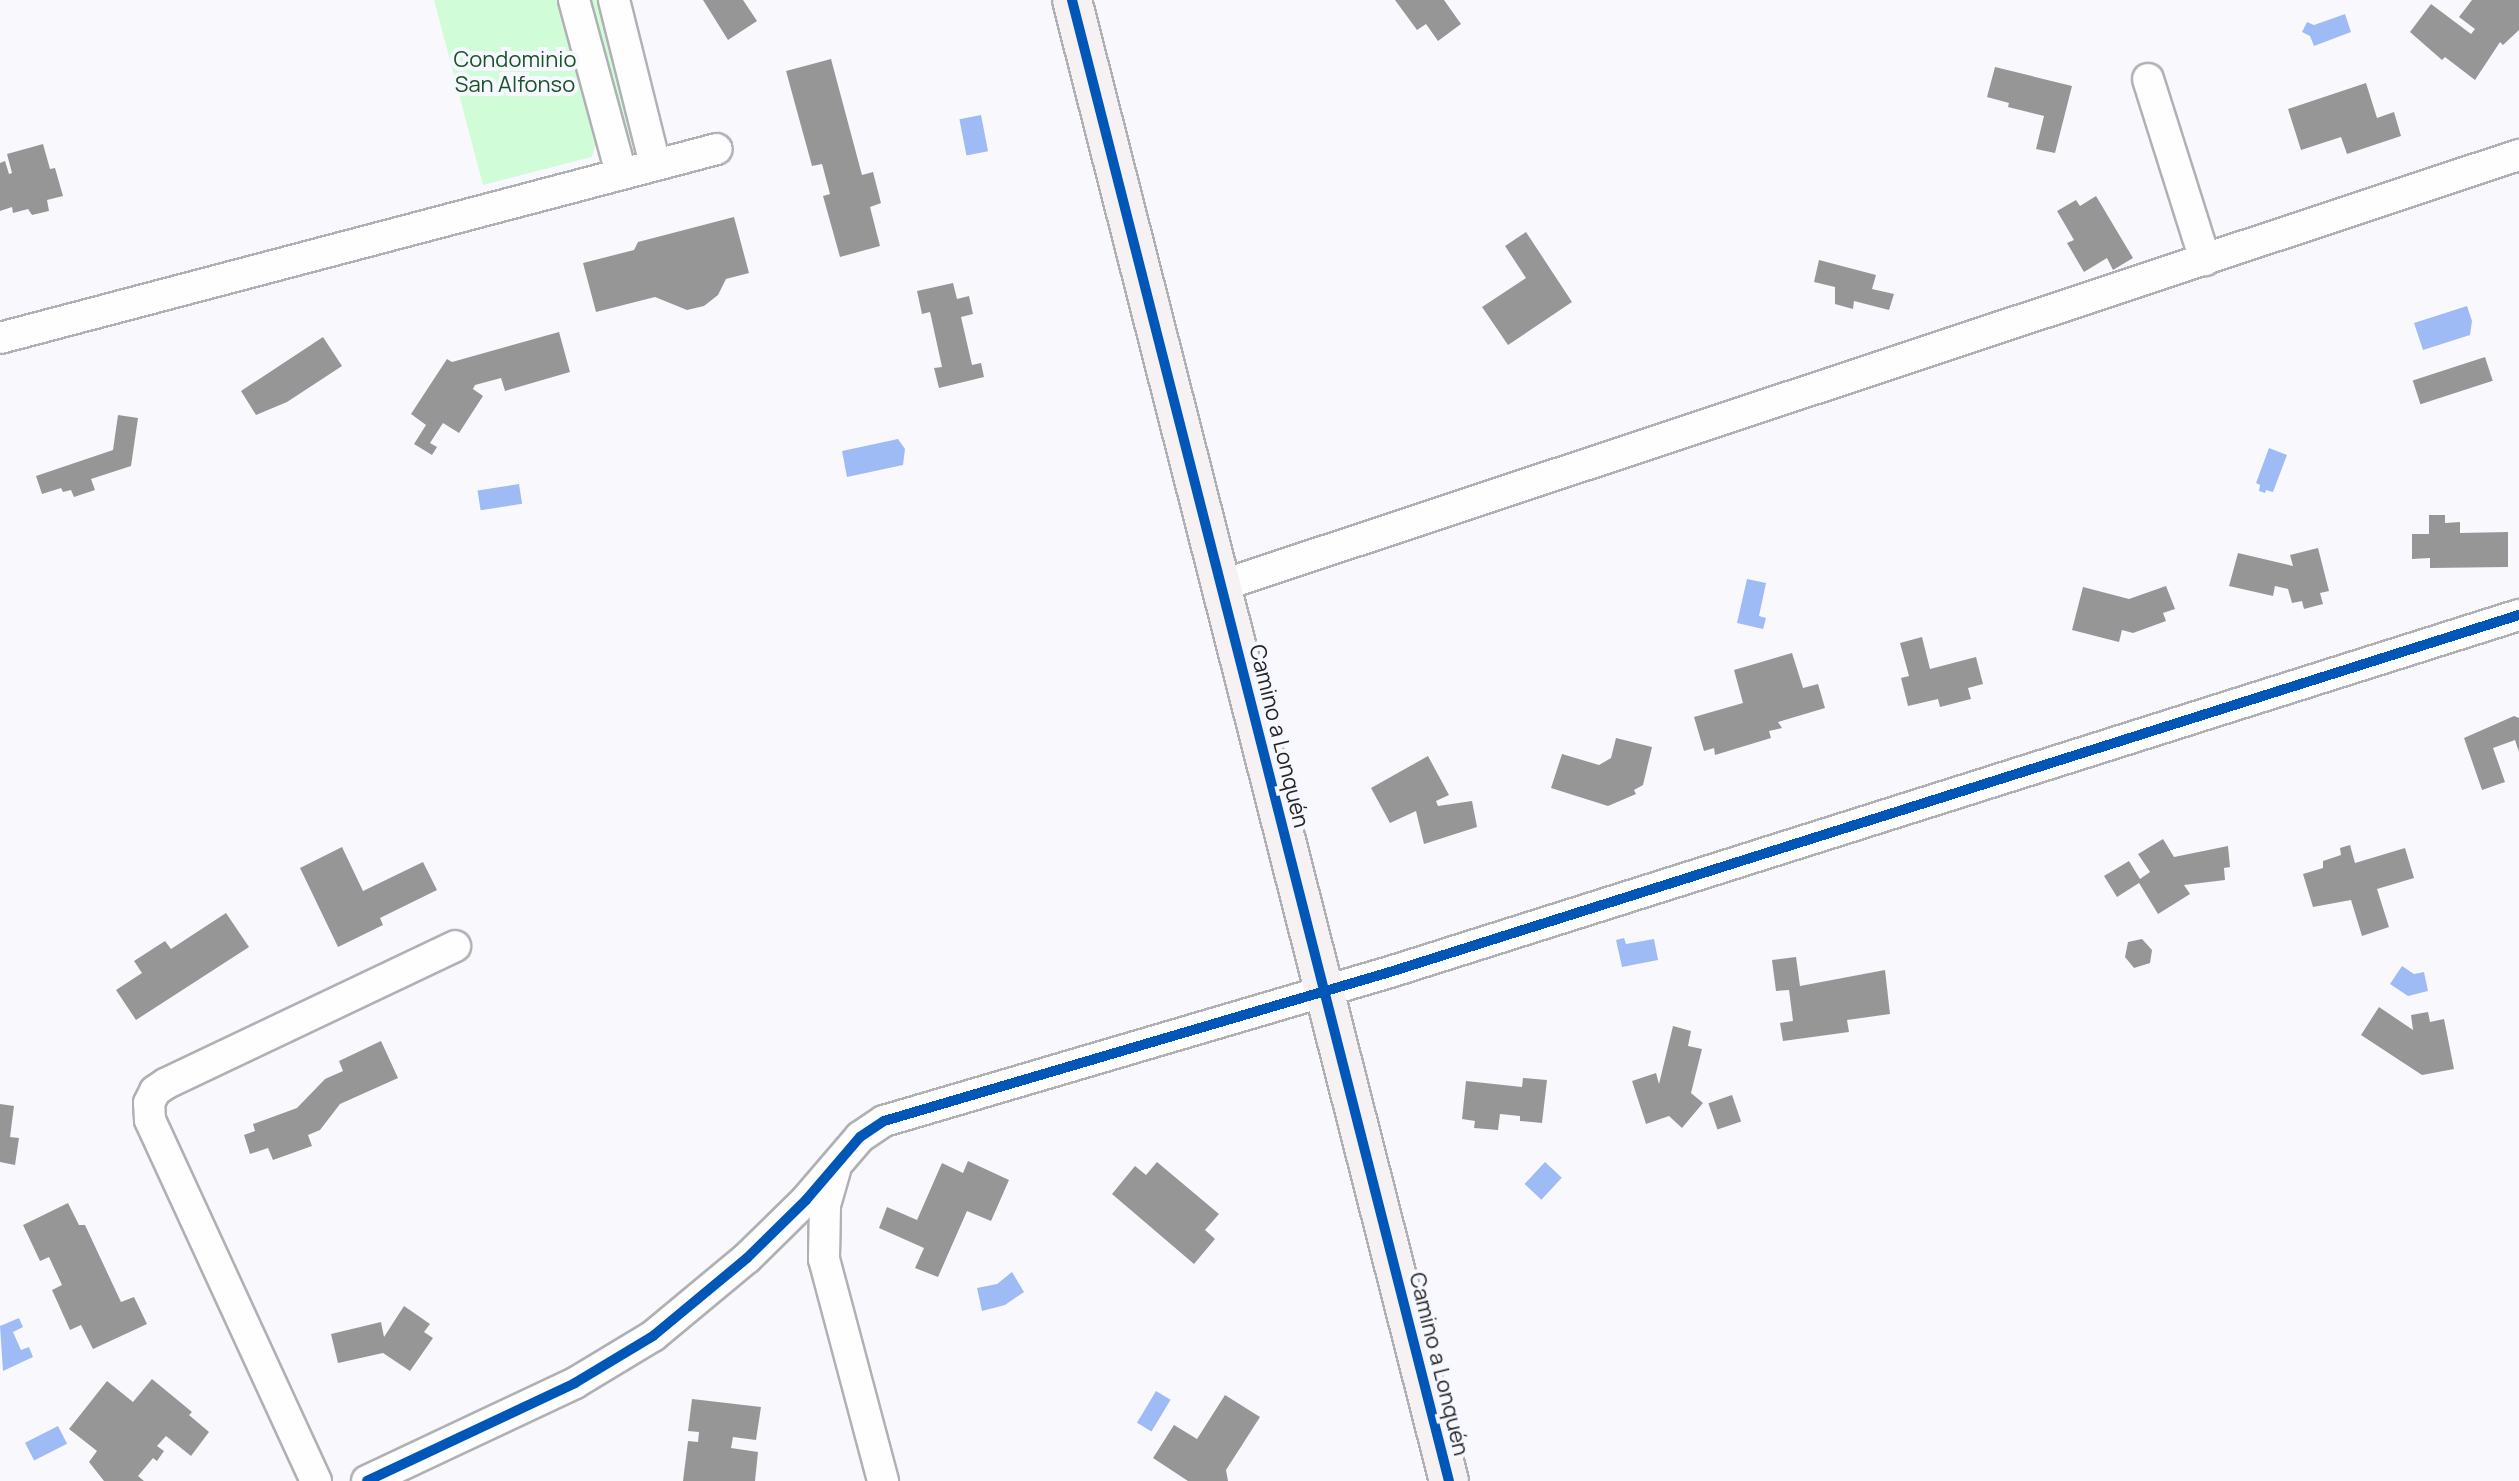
<!DOCTYPE html>
<meta charset="utf-8">
<style>
body{margin:0}
#map{position:relative;width:2519px;height:1481px;overflow:hidden;background:#f9f9fd;font-family:Manrope,sans-serif}
div>[style]{position:absolute}
.green>*{inset:0;background:#d1fcd8}
.water>*{inset:0;background:#9fbbf5;transform-origin:0 0}
.building>*{inset:0;background:#979697;transform-origin:0 0}
.roads{filter:drop-shadow(2px 0 #b0b1b4) drop-shadow(-2px 0 #b0b1b4) drop-shadow(0 2px #b0b1b4) drop-shadow(0 -2px #b0b1b4)}
.minor>*{height:30px;margin:-15px;padding:0 15px;transform-origin:15px;border-radius:15px;background:#fefeff}
.major>*{height:38px;margin:-19px;padding:0 19px;transform-origin:19px;border-radius:19px;background:#f6f2f3}
.cycleway>*{height:10px;margin:-5px;padding:0 5px;transform-origin:5px;border-radius:5px;background:#0057b8}
span{translate:-50% -50%;white-space:nowrap;text-align:center;line-height:1.15;-webkit-text-stroke:8px #f7f8ff;paint-order:stroke}
.park-label{font-size:22px;color:#1a5327}
.street-label{font-size:22px;color:#242527}
</style>
<div id="map">
<div class="green">
<div style="clip-path:polygon(434px 0,558px 0,596px 143px,592px 157px,483px 185px)"></div>
<div style="clip-path:polygon(581px 0,606px 0,633px 138px,629px 140px,623px 141px)"></div>
</div>
<div class="water">
<div style="clip-path:polygon(2345px 14px,2351px 32px,2314px 46px,2310px 36px,2302px 32px,2307px 22px,2314px 25px)"></div>
<div style="left:981px;top:115px;width:37px;height:22px;rotate:79deg"></div>
<div style="clip-path:polygon(2467px 306px,2472px 321px,2470px 335px,2423px 350px,2414px 323px)"></div>
<div style="clip-path:polygon(898px 439px,905px 449px,903px 465px,847px 477px,842px 451px)"></div>
<div style="clip-path:polygon(2269px 448px,2287px 455px,2273px 492px,2266px 490px,2265px 493px,2259px 491px,2260px 485px,2256px 483px)"></div>
<div style="left:519px;top:484px;width:20px;height:42px;rotate:81deg"></div>
<div style="clip-path:polygon(1747px 579px,1766px 583px,1759px 616px,1766px 618px,1763px 629px,1737px 623px)"></div>
<div style="clip-path:polygon(1624px 938px,1626px 944px,1654px 939px,1658px 960px,1622px 967px,1616px 940px)"></div>
<div style="clip-path:polygon(2402px 966px,2414px 974px,2424px 972px,2428px 991px,2408px 996px,2390px 984px)"></div>
<div style="left:1545px;top:1162px;width:23px;height:30px;rotate:43deg"></div>
<div style="clip-path:polygon(1012px 1272px,1024px 1292px,1005px 1305px,982px 1311px,977px 1288px,997px 1284px)"></div>
<div style="clip-path:polygon(19px 1318px,23px 1327px,13px 1332px,21px 1350px,29px 1347px,33px 1357px,3px 1371px,0 1326px)"></div>
<div style="left:1156px;top:1391px;width:17px;height:37px;rotate:31deg"></div>
<div style="left:58px;top:1426px;width:20px;height:37px;rotate:63deg"></div>
</div>
<div class="building">
<div style="clip-path:polygon(703px 0,743px 0,757px 21px,728px 40px)"></div>
<div style="clip-path:polygon(1395px 0,1444px 0,1461px 24px,1438px 41px,1426px 24px,1417px 30px)"></div>
<div style="clip-path:polygon(2472px 0,2519px 0,2519px 30px,2503px 45px,2500px 42px,2475px 80px,2445px 57px,2442px 60px,2410px 32px,2431px 4px,2471px 34px,2475px 29px,2459px 17px)"></div>
<div style="clip-path:polygon(831px 59px,862px 175px,873px 172px,881px 203px,870px 207px,880px 246px,840px 257px,823px 196px,830px 194px,822px 164px,812px 166px,786px 71px)"></div>
<div style="clip-path:polygon(1995px 67px,2072px 86px,2055px 153px,2036px 149px,2044px 116px,2008px 107px,2009px 103px,1987px 97px)"></div>
<div style="clip-path:polygon(2366px 83px,2377px 118px,2394px 112px,2401px 136px,2347px 154px,2341px 137px,2301px 150px,2288px 109px)"></div>
<div style="clip-path:polygon(43px 144px,50px 169px,55px 168px,63px 196px,47px 200px,49px 211px,32px 215px,28px 209px,13px 213px,12px 207px,0 211px,0 163px,5px 161px,9px 174px,12px 173px,7px 154px)"></div>
<div style="clip-path:polygon(2096px 196px,2133px 258px,2113px 270px,2107px 258px,2084px 272px,2067px 243px,2074px 240px,2057px 211px,2076px 200px,2080px 206px)"></div>
<div style="clip-path:polygon(734px 217px,749px 273px,726px 279px,718px 295px,704px 306px,687px 310px,655px 297px,596px 312px,583px 263px,634px 250px,638px 242px)"></div>
<div style="clip-path:polygon(1526px 232px,1572px 302px,1508px 345px,1482px 307px,1526px 278px,1505px 246px)"></div>
<div style="clip-path:polygon(1819px 260px,1876px 275px,1872px 289px,1894px 294px,1889px 310px,1854px 301px,1853px 309px,1835px 304px,1835px 287px,1814px 282px)"></div>
<div style="clip-path:polygon(953px 283px,957px 299px,969px 296px,973px 314px,961px 317px,972px 365px,981px 363px,984px 377px,939px 388px,934px 368px,942px 367px,930px 312px,922px 314px,917px 291px)"></div>
<div style="clip-path:polygon(559px 332px,570px 372px,505px 391px,501px 378px,475px 385px,473px 389px,483px 396px,459px 433px,443px 423px,430px 443px,437px 447px,432px 455px,414px 444px,426px 425px,411px 414px,447px 359px,452px 362px)"></div>
<div style="clip-path:polygon(323px 337px,342px 366px,287px 402px,256px 415px,241px 391px)"></div>
<div style="left:2485px;top:357px;width:25px;height:76px;rotate:72deg"></div>
<div style="clip-path:polygon(118px 415px,138px 418px,131px 466px,91px 479px,95px 490px,74px 497px,71px 490px,63px 492px,61px 488px,42px 494px,36px 476px,113px 450px)"></div>
<div style="clip-path:polygon(2429px 515px,2445px 515px,2445px 523px,2460px 522px,2460px 533px,2508px 532px,2508px 567px,2430px 568px,2430px 558px,2412px 559px,2412px 534px,2429px 534px)"></div>
<div style="clip-path:polygon(2318px 548px,2329px 591px,2320px 593px,2323px 604px,2304px 609px,2302px 601px,2292px 603px,2288px 589px,2275px 586px,2273px 596px,2229px 586px,2238px 553px,2293px 566px,2290px 555px)"></div>
<div style="clip-path:polygon(2166px 586px,2175px 609px,2163px 613px,2166px 621px,2133px 633px,2122px 630px,2119px 642px,2072px 630px,2083px 587px,2129px 599px)"></div>
<div style="clip-path:polygon(1922px 637px,1930px 669px,1976px 657px,1983px 684px,1968px 688px,1971px 699px,1940px 707px,1938px 699px,1908px 706px,1901px 678px,1909px 676px,1900px 643px)"></div>
<div style="clip-path:polygon(1792px 653px,1803px 688px,1818px 684px,1825px 708px,1778px 722px,1782px 728px,1769px 731px,1771px 738px,1715px 755px,1714px 748px,1704px 751px,1694px 717px,1743px 703px,1734px 670px)"></div>
<div style="clip-path:polygon(2514px 716px,2519px 718px,2519px 752px,2515px 740px,2493px 748px,2505px 782px,2482px 790px,2464px 738px)"></div>
<div style="clip-path:polygon(1616px 738px,1652px 747px,1643px 785px,1634px 790px,1636px 794px,1608px 806px,1551px 788px,1562px 754px,1599px 765px,1611px 758px)"></div>
<div style="clip-path:polygon(1428px 756px,1449px 795px,1436px 801px,1438px 806px,1472px 801px,1477px 827px,1424px 844px,1416px 811px,1390px 823px,1371px 788px)"></div>
<div style="clip-path:polygon(2163px 839px,2174px 857px,2228px 846px,2230px 867px,2224px 868px,2225px 880px,2184px 885px,2190px 894px,2158px 914px,2139px 883px,2117px 897px,2104px 876px,2129px 861px,2140px 879px,2150px 872px,2138px 854px)"></div>
<div style="clip-path:polygon(2350px 845px,2355px 863px,2405px 848px,2414px 878px,2377px 889px,2389px 927px,2362px 936px,2351px 900px,2313px 907px,2303px 874px,2323px 868px,2323px 861px,2341px 855px,2340px 848px)"></div>
<div style="clip-path:polygon(342px 847px,363px 891px,423px 862px,437px 890px,380px 918px,383px 925px,338px 947px,300px 868px)"></div>
<div style="clip-path:polygon(226px 913px,249px 947px,136px 1020px,116px 990px,142px 973px,134px 961px,165px 941px,171px 949px)"></div>
<div style="clip-path:polygon(2142px 939px,2152px 950px,2150px 963px,2134px 968px,2125px 957px,2128px 942px)"></div>
<div style="clip-path:polygon(1796px 957px,1800px 986px,1885px 970px,1890px 1014px,1847px 1020px,1849px 1032px,1783px 1041px,1780px 1023px,1793px 1021px,1789px 990px,1776px 991px,1772px 960px)"></div>
<div style="clip-path:polygon(2379px 1007px,2413px 1030px,2411px 1015px,2428px 1012px,2430px 1022px,2444px 1019px,2454px 1069px,2422px 1075px,2361px 1035px)"></div>
<div style="clip-path:polygon(1673px 1026px,1691px 1031px,1688px 1046px,1702px 1049px,1691px 1093px,1703px 1103px,1682px 1128px,1669px 1116px,1646px 1124px,1632px 1081px,1656px 1073px,1659px 1084px)"></div>
<div style="clip-path:polygon(381px 1041px,398px 1078px,340px 1104px,320px 1130px,308px 1135px,312px 1146px,273px 1160px,268px 1148px,250px 1154px,244px 1135px,255px 1131px,253px 1124px,297px 1108px,325px 1079px,343px 1071px,339px 1061px)"></div>
<div style="clip-path:polygon(1523px 1078px,1547px 1080px,1542px 1123px,1520px 1121px,1520px 1116px,1500px 1114px,1498px 1130px,1474px 1128px,1475px 1121px,1462px 1119px,1466px 1081px,1522px 1087px)"></div>
<div style="left:1732px;top:1095px;width:28px;height:25px;rotate:71deg"></div>
<div style="clip-path:polygon(0 1104px,14px 1106px,10px 1137px,19px 1138px,15px 1165px,0 1162px)"></div>
<div style="clip-path:polygon(968px 1161px,1009px 1180px,991px 1221px,967px 1211px,938px 1277px,915px 1268px,924px 1248px,879px 1228px,887px 1207px,917px 1220px,942px 1163px,963px 1173px)"></div>
<div style="clip-path:polygon(1157px 1162px,1219px 1214px,1205px 1230px,1215px 1239px,1194px 1264px,1112px 1194px,1135px 1166px,1146px 1175px)"></div>
<div style="clip-path:polygon(68px 1203px,79px 1225px,85px 1225px,121px 1302px,134px 1297px,147px 1324px,93px 1349px,81px 1325px,70px 1330px,52px 1290px,62px 1285px,49px 1257px,40px 1261px,23px 1225px)"></div>
<div style="clip-path:polygon(404px 1306px,430px 1324px,424px 1332px,433px 1338px,410px 1371px,383px 1353px,338px 1363px,331px 1334px,381px 1322px,384px 1337px)"></div>
<div style="clip-path:polygon(152px 1379px,192px 1412px,189px 1415px,209px 1432px,191px 1456px,166px 1436px,157px 1446px,164px 1451px,157px 1461px,153px 1458px,138px 1476px,144px 1481px,104px 1481px,89px 1462px,97px 1451px,69px 1429px,107px 1381px,133px 1402px)"></div>
<div style="clip-path:polygon(1225px 1395px,1260px 1417px,1226px 1470px,1228px 1481px,1188px 1481px,1153px 1458px,1174px 1425px,1197px 1439px)"></div>
<div style="clip-path:polygon(692px 1399px,761px 1407px,756px 1440px,733px 1437px,731px 1448px,758px 1452px,755px 1481px,683px 1481px,688px 1441px,698px 1442px,699px 1432px,688px 1431px)"></div>
</div>
<div class="roads">
<div class="minor">
<div style="left:574px;top:0;width:179px;rotate:74.8deg"></div>
<div style="left:614px;top:0;width:169px;rotate:76deg"></div>
<div style="left:2148px;top:79px;width:190px;rotate:72.5deg"></div>
<div style="left:0;top:338px;width:741px;rotate:-14.77deg"></div>
<div style="left:1220px;top:586px;width:1369px;rotate:-18.36deg"></div>
<div style="left:835px;top:1170px;width:37px;rotate:106deg"></div>
<div style="left:825px;top:1206px;width:53px;rotate:91.1deg"></div>
<div style="left:824px;top:1259px;width:230px;rotate:75.1deg"></div>
<div style="left:316px;top:1481px;width:397px;rotate:-114.7deg"></div>
<div style="left:150px;top:1120px;width:17px;rotate:-93deg"></div>
<div style="left:149px;top:1103px;width:13px;rotate:-63deg"></div>
<div style="left:155px;top:1091px;width:14px;rotate:-34deg"></div>
<div style="left:167px;top:1083px;width:319px;rotate:-25.4deg"></div>
<div style="left:367px;top:1481px;width:230px;rotate:-25.2deg"></div>
<div style="left:575px;top:1383px;width:91px;rotate:-31.1deg"></div>
<div style="left:653px;top:1336px;width:122px;rotate:-39.7deg"></div>
<div style="left:747px;top:1258px;width:83px;rotate:-44.5deg"></div>
<div style="left:806px;top:1200px;width:83px;rotate:-49.4deg"></div>
<div style="left:860px;top:1137px;width:29px;rotate:-34deg"></div>
<div style="left:884px;top:1121px;width:527px;rotate:-16.41deg"></div>
<div style="left:1390px;top:972px;width:1184px;rotate:-17.55deg"></div>
</div>
<div class="major">
<div style="left:1072px;top:0;width:1528px;rotate:75.72deg"></div>
</div>
</div>
<div class="cycleway">
<div style="left:1072px;top:0;width:1528px;rotate:75.72deg"></div>
<div style="left:367px;top:1481px;width:230px;rotate:-25.2deg"></div>
<div style="left:575px;top:1383px;width:91px;rotate:-31.1deg"></div>
<div style="left:653px;top:1336px;width:122px;rotate:-39.7deg"></div>
<div style="left:747px;top:1258px;width:83px;rotate:-44.5deg"></div>
<div style="left:806px;top:1200px;width:83px;rotate:-49.4deg"></div>
<div style="left:860px;top:1137px;width:29px;rotate:-34deg"></div>
<div style="left:884px;top:1121px;width:527px;rotate:-16.41deg"></div>
<div style="left:1390px;top:972px;width:1184px;rotate:-17.55deg"></div>
</div>
<div class="park-label">
<span style="left:515px;top:72px">Condominio<br>San Alfonso</span>
</div>
<div class="street-label">
<span style="left:1279px;top:736px;rotate:76deg">Camino a Lonquén</span>
<span style="left:1439px;top:1364px;rotate:76deg">Camino a Lonquén</span>
</div>
</div>
